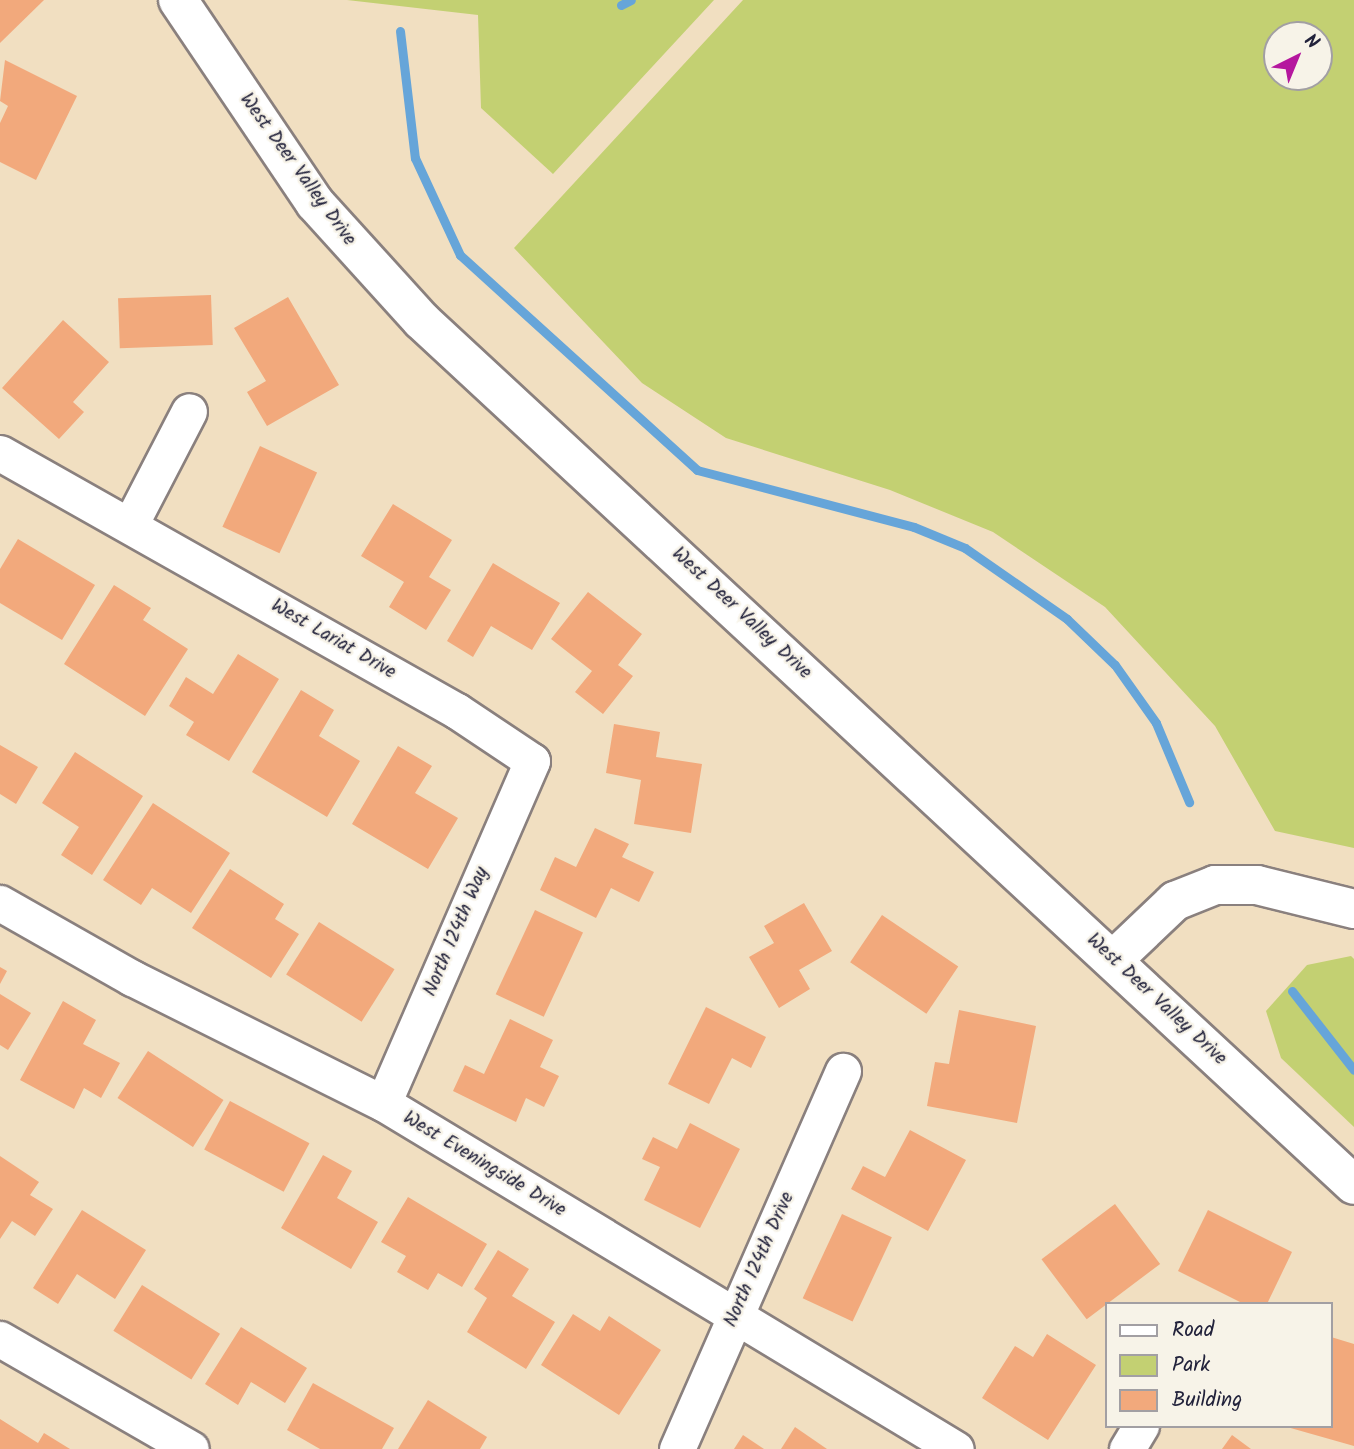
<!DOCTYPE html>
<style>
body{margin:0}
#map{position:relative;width:1354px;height:1449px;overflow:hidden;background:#f1dfc1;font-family:Kalam,sans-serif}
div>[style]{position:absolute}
.green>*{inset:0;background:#c3d072}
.stream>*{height:9px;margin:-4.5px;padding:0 4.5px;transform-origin:4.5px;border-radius:4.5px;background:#66a5d9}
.building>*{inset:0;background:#f2a97c;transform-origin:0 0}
.roads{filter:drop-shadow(2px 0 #8a807e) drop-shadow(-2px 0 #8a807e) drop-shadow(0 2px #8a807e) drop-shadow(0 -2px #8a807e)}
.street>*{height:35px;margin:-17.5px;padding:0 17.5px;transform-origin:17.5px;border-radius:17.5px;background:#fff}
.secondary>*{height:38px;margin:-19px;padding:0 19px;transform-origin:19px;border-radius:19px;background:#fff}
span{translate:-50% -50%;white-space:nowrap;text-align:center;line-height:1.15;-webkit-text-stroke:5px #f7f3e8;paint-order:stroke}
.street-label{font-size:19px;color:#22223b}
.legend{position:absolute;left:1105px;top:1302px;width:228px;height:126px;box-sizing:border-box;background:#f7f3e8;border:2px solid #a29fa3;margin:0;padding:9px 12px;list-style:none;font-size:21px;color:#22223b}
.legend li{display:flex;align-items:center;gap:14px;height:35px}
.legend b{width:35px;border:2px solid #a29fa3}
.north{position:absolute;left:1263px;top:21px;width:70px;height:70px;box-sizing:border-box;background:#f7f3e8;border:2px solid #a29fa3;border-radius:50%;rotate:43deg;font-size:19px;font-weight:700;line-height:28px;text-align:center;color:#22223b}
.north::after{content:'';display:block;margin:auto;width:24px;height:32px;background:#b5179e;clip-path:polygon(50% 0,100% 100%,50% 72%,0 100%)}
</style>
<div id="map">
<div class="green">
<div style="clip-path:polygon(347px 0,714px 0,553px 174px,481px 108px,478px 15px)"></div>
<div style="clip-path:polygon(evenodd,743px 0,1354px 0,1354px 848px,1275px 831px,1215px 726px,1105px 607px,993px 532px,890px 490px,726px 438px,642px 383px,514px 248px,743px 0,1319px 35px,1319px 77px,1277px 77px,1277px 35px,1319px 35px)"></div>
<div style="clip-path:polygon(1351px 956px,1354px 959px,1354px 1127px,1281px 1058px,1266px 1011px,1307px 965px)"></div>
</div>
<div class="stream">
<div style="left:621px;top:5px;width:11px;rotate:-27deg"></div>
<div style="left:400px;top:31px;width:128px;rotate:83.3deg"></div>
<div style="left:415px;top:158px;width:107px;rotate:65.1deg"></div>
<div style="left:460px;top:255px;width:320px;rotate:42.2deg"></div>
<div style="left:697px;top:470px;width:224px;rotate:14.7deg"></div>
<div style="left:914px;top:527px;width:55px;rotate:22.4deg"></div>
<div style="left:965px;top:548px;width:124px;rotate:34.8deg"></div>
<div style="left:1067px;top:619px;width:66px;rotate:43.8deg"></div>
<div style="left:1115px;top:665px;width:71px;rotate:54.7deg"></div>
<div style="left:1156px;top:723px;width:86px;rotate:67.3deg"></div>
<div style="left:1292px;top:991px;width:100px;rotate:51.9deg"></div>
</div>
<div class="building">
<div style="clip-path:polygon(0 0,44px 0,0 43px)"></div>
<div style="clip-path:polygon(5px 60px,77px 96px,36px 180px,0 162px,0 123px,8px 106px,0 101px)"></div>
<div style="left:211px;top:295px;width:50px;height:93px;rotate:88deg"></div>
<div style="clip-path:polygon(288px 297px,339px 385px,267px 426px,247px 392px,266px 381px,234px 328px)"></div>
<div style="clip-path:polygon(63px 320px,109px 362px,73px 402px,84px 412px,59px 439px,2px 388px)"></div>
<div style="left:260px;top:446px;width:63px;height:89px;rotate:25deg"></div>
<div style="clip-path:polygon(393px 504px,452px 540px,429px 577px,451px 590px,426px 630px,389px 607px,404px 582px,361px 556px)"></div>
<div style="clip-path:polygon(18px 539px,95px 585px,62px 640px,0 603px,0 569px)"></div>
<div style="clip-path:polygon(493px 563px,560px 603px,532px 650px,491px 626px,473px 657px,447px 641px)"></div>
<div style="clip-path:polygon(114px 585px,151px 608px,143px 620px,188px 649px,145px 716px,64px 664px)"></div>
<div style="clip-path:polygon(588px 592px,642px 634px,618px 665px,633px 676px,603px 714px,575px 692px,592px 671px,551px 639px)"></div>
<div style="clip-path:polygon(238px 654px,279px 679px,229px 761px,186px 735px,194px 722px,169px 706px,186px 677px,213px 694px)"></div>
<div style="clip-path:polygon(301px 690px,334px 710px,319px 736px,360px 761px,327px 817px,252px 772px)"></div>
<div style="clip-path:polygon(614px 724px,660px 732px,656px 757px,702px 764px,691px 833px,634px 824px,641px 780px,606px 773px)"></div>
<div style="clip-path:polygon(0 745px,38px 767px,16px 804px,0 794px)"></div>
<div style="clip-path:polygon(398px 746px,432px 766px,415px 793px,458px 818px,428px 869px,352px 824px)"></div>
<div style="clip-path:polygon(75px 752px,143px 796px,92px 875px,61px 855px,79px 827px,42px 803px)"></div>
<div style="clip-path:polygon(153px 803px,230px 853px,191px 913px,152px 888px,141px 905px,103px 880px)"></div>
<div style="clip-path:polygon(595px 828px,629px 844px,622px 857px,654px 872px,639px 902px,611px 888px,596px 918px,540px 890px,555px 857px,576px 867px)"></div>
<div style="clip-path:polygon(230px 869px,284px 904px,275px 919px,299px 934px,271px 978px,192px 928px)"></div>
<div style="clip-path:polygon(804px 903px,832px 951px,799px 970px,810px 989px,779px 1008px,749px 957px,774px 943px,764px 926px)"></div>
<div style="left:535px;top:910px;width:53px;height:93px;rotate:25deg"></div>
<div style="left:882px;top:915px;width:92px;height:57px;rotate:34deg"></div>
<div style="left:319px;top:922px;width:89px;height:62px;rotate:32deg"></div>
<div style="clip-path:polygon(0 967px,7px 971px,0 984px)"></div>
<div style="clip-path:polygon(0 994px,31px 1013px,8px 1050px,0 1045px)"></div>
<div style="clip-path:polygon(63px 1001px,96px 1020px,83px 1044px,120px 1063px,101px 1098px,84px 1088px,74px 1109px,20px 1080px)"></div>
<div style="clip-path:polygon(706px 1007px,766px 1037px,751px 1068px,732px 1058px,709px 1104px,668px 1084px)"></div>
<div style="clip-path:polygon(959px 1010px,1036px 1026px,1017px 1123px,927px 1106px,935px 1062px,949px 1064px)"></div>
<div style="clip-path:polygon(510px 1019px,553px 1040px,540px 1067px,559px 1076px,544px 1107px,526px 1098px,516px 1122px,453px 1091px,465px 1065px,484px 1074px)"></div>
<div style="left:148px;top:1051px;width:90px;height:56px;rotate:33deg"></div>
<div style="left:230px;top:1101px;width:90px;height:55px;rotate:28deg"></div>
<div style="clip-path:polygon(690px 1123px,740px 1149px,700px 1228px,644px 1200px,660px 1167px,642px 1159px,653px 1137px,677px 1149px)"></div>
<div style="clip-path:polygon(910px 1130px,966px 1160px,928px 1231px,851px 1189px,863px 1166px,885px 1177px)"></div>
<div style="clip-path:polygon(323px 1155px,352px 1171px,337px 1198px,378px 1222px,351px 1269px,281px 1228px)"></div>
<div style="clip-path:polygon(0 1156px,39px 1182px,30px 1195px,53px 1209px,35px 1236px,12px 1221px,0 1239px)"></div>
<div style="clip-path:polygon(408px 1197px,487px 1244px,462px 1287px,438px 1273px,428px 1290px,397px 1272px,406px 1256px,381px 1242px)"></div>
<div style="left:1115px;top:1204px;width:75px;height:92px;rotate:53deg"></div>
<div style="clip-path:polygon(82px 1210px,146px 1250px,115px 1299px,77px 1274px,58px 1304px,33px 1288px)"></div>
<div style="clip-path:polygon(1208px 1210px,1292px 1252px,1267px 1304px,1244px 1304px,1178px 1271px)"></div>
<div style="left:842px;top:1214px;width:55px;height:93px;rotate:25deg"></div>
<div style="clip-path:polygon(498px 1250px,529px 1269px,512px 1296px,555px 1322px,526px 1369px,467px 1332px,487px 1298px,474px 1289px)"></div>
<div style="left:142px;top:1285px;width:92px;height:54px;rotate:32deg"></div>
<div style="clip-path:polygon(573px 1314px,600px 1331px,609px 1316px,661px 1350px,619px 1415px,541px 1365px)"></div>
<div style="clip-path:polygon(241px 1327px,307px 1368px,285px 1403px,251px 1382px,238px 1405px,205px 1384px)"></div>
<div style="clip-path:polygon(1047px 1334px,1096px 1365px,1048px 1440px,982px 1398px,1015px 1346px,1033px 1357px)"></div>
<div style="clip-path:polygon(1331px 1337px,1354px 1344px,1354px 1446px,1287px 1427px,1331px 1426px)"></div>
<div style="clip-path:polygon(313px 1383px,394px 1428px,382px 1449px,320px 1449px,287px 1430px)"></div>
<div style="clip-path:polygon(428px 1400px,487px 1437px,480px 1449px,398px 1449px)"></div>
<div style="clip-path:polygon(0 1419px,38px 1443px,44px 1433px,70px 1449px,0 1449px)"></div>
<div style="clip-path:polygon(795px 1427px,827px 1449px,781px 1449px)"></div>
<div style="clip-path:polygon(743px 1435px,764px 1449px,734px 1449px)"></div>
<div style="clip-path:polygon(1232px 1435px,1251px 1449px,1222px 1449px)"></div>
</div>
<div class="roads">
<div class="street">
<div style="left:0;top:453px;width:525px;rotate:29.45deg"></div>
<div style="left:457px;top:711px;width:90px;rotate:33.7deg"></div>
<div style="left:532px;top:761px;width:373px;rotate:113.5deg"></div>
<div style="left:130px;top:525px;width:128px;rotate:-62.6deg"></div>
<div style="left:0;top:903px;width:152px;rotate:29.6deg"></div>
<div style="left:132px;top:978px;width:280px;rotate:26.5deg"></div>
<div style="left:383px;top:1103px;width:669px;rotate:31.13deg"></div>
<div style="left:0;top:1339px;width:220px;rotate:29.9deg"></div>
<div style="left:677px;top:1449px;width:413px;rotate:-66.3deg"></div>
<div style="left:1127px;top:1449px;width:27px;rotate:-59deg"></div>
</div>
<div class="secondary">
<div style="left:178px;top:0;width:245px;rotate:56deg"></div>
<div style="left:315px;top:203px;width:158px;rotate:47.8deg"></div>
<div style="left:421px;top:320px;width:1272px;rotate:42.83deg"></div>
<div style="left:1113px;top:960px;width:86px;rotate:-43.6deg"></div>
<div style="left:1175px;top:901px;width:43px;rotate:-21.8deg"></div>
<div style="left:1215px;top:885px;width:42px"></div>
<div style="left:1257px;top:885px;width:100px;rotate:13.9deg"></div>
</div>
</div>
<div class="street-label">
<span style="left:297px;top:170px;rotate:54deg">West Deer Valley Drive</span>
<span style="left:741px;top:614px;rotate:43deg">West Deer Valley Drive</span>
<span style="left:333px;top:640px;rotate:30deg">West Lariat Drive</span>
<span style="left:457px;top:932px;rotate:-67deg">North 124th Way</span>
<span style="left:1156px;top:1000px;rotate:43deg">West Deer Valley Drive</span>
<span style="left:484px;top:1165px;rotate:31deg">West Eveningside Drive</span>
<span style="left:760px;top:1260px;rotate:-66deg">North 124th Drive</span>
</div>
<ul class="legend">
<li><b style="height:9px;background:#fff"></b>Road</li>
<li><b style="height:19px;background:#c3d072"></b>Park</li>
<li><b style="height:19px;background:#f2a97c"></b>Building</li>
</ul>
<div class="north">N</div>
</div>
